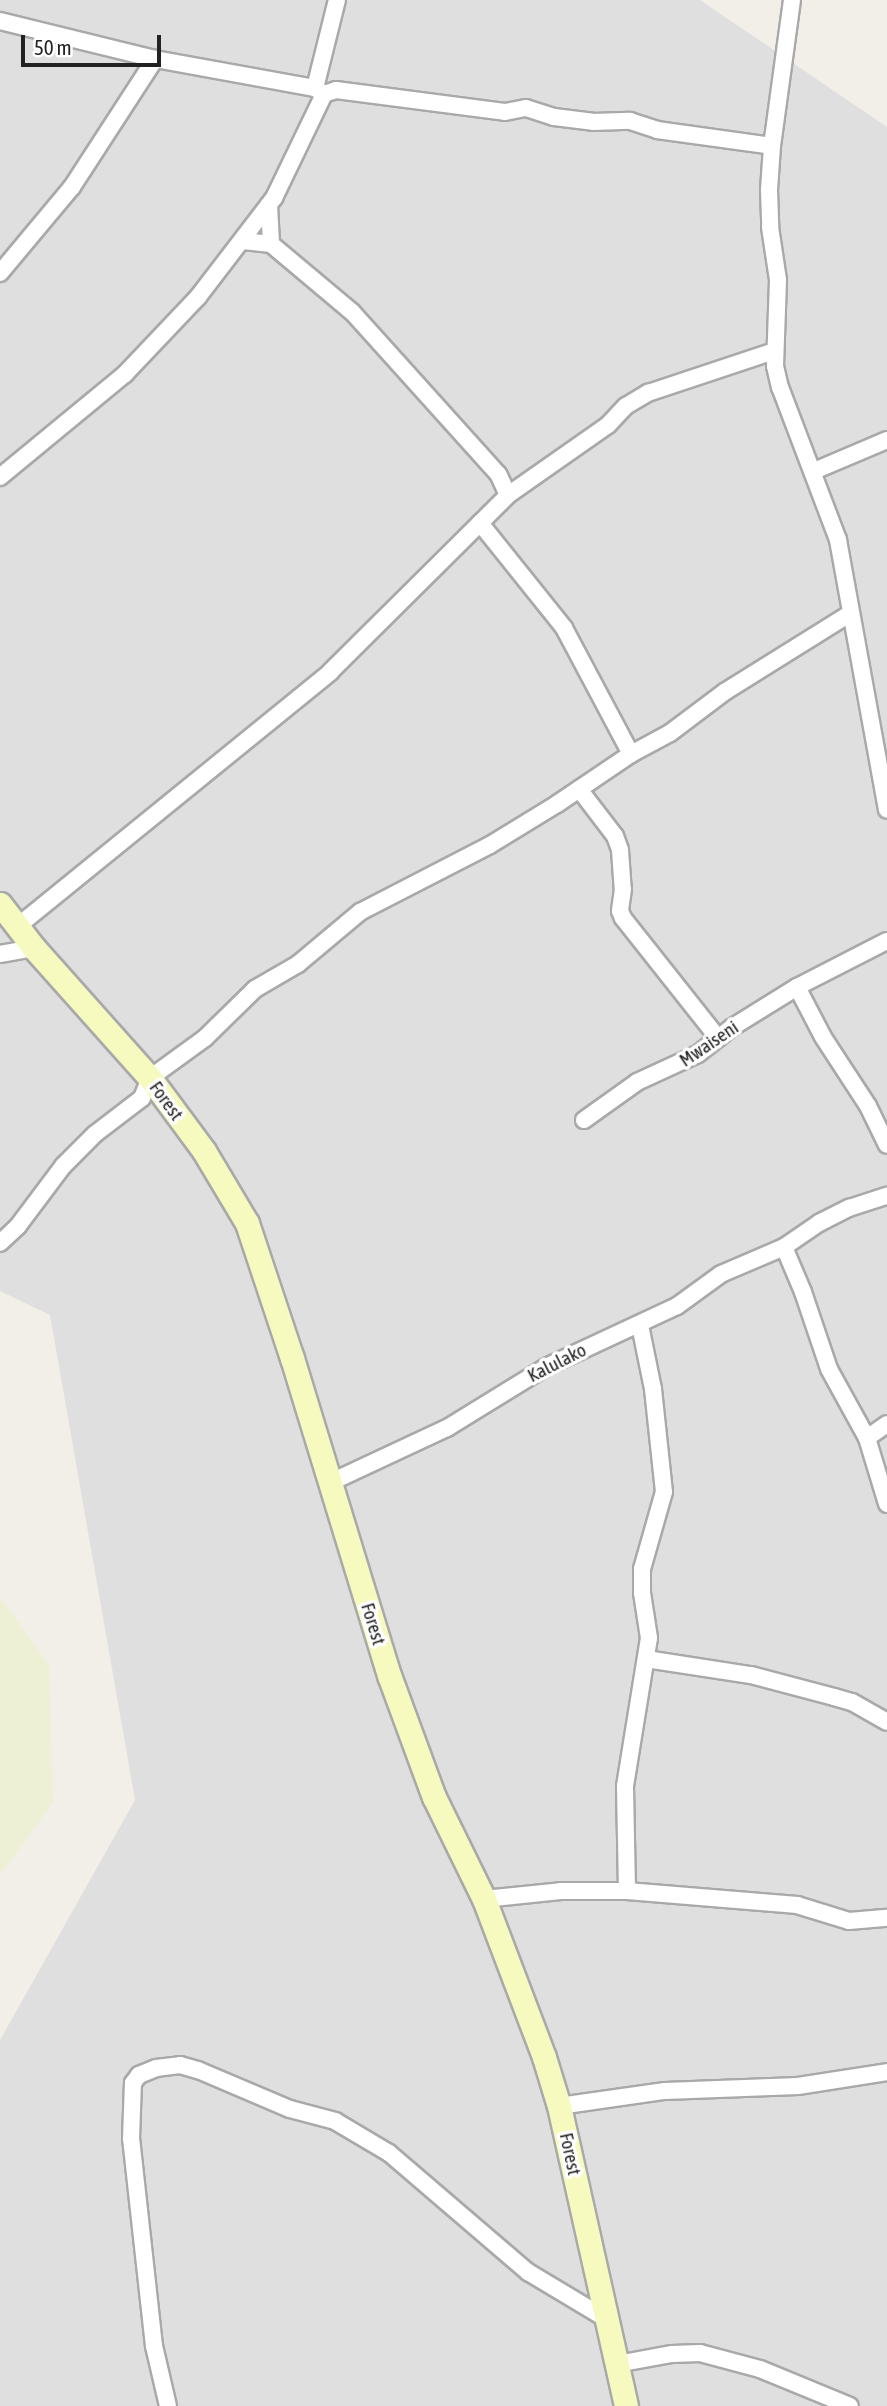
<!DOCTYPE html>
<style>
body{margin:0}
#map{position:relative;width:887px;height:2406px;overflow:hidden;background:#f2efe9;font-family:"Asap Condensed",sans-serif}
div>[style]{position:absolute}
.residential>*{inset:0;background:#e0dfdf}
.farmland>*{inset:0;background:#eef0d5}
.roads{filter:drop-shadow(2px 0 #a9a9a9) drop-shadow(-2px 0 #a9a9a9) drop-shadow(0 2px #a9a9a9) drop-shadow(0 -2px #a9a9a9)}
.street>*{height:16px;margin:-8px;padding:0 8px;transform-origin:8px;border-radius:8px;background:#fff}
.secondary>*{height:23px;margin:-11.5px;padding:0 11.5px;transform-origin:11.5px;border-radius:11.5px;background:#f7fabf}
span{translate:-50% -50%;white-space:nowrap;text-align:center;line-height:1.15;-webkit-text-stroke:7px #fff;paint-order:stroke}
.street-label{font-size:19px;color:#222}
.scale{position:absolute;left:21px;top:35px;width:140px;height:32px;box-sizing:border-box;border:4px solid #222;border-top:0;padding-left:9px;font-size:21px;line-height:24px;white-space:nowrap;color:#222;-webkit-text-stroke:5px #fff;paint-order:stroke}
</style>
<div id="map">
<div class="residential">
<div style="clip-path:polygon(0 0,700px 0,887px 127px,887px 2406px,0 2406px,0 2040px,135px 1800px,50px 1315px,0 1291px)"></div>
</div>
<div class="farmland">
<div style="clip-path:polygon(0 1597px,49px 1665px,53px 1803px,0 1875px)"></div>
</div>
<div class="roads">
<div class="street">
<div style="left:792px;top:0;width:147px;rotate:97.8deg"></div>
<div style="left:772px;top:146px;width:44px;rotate:93.9deg"></div>
<div style="left:769px;top:190px;width:37px;rotate:88deg"></div>
<div style="left:770px;top:227px;width:54px;rotate:81.4deg"></div>
<div style="left:778px;top:280px;width:86px;rotate:92deg"></div>
<div style="left:775px;top:366px;width:22px;rotate:77deg"></div>
<div style="left:780px;top:387px;width:164px;rotate:69.2deg"></div>
<div style="left:838px;top:540px;width:274px;rotate:79.7deg"></div>
<div style="left:0;top:21px;width:160px;rotate:13.8deg"></div>
<div style="left:155px;top:59px;width:163px;rotate:10.3deg"></div>
<div style="left:315px;top:88px;width:11px;rotate:34deg"></div>
<div style="left:315px;top:88px;width:91px;rotate:-76deg"></div>
<div style="left:269px;top:205px;width:39px;rotate:87deg"></div>
<div style="left:0;top:273px;width:112px;rotate:-50.1deg"></div>
<div style="left:72px;top:187px;width:153px;rotate:-57deg"></div>
<div style="left:814px;top:471px;width:79px;rotate:-23deg"></div>
<div style="left:0;top:477px;width:162px;rotate:-39.5deg"></div>
<div style="left:125px;top:374px;width:106px;rotate:-46.5deg"></div>
<div style="left:198px;top:297px;width:125px;rotate:-52.5deg"></div>
<div style="left:274px;top:198px;width:115px;rotate:-64.3deg"></div>
<div style="left:324px;top:94px;width:13px;rotate:-18deg"></div>
<div style="left:336px;top:90px;width:170px;rotate:7.4deg"></div>
<div style="left:505px;top:112px;width:21px;rotate:-11deg"></div>
<div style="left:526px;top:108px;width:29px;rotate:18deg"></div>
<div style="left:554px;top:117px;width:39px;rotate:7deg"></div>
<div style="left:593px;top:122px;width:37px;rotate:-2deg"></div>
<div style="left:630px;top:121px;width:28px;rotate:18deg"></div>
<div style="left:657px;top:130px;width:116px;rotate:7.9deg"></div>
<div style="left:508px;top:495px;width:122px;rotate:-35deg"></div>
<div style="left:608px;top:425px;width:26px;rotate:-47deg"></div>
<div style="left:626px;top:406px;width:26px;rotate:-31deg"></div>
<div style="left:648px;top:393px;width:133px;rotate:-18.4deg"></div>
<div style="left:480px;top:523px;width:134px;rotate:51.3deg"></div>
<div style="left:564px;top:628px;width:143px;rotate:62deg"></div>
<div style="left:579px;top:789px;width:59px;rotate:52.5deg"></div>
<div style="left:615px;top:836px;width:15px;rotate:70deg"></div>
<div style="left:620px;top:850px;width:39px;rotate:86deg"></div>
<div style="left:623px;top:889px;width:22px;rotate:98deg"></div>
<div style="left:620px;top:911px;width:8px;rotate:67deg"></div>
<div style="left:623px;top:918px;width:153px;rotate:51.6deg"></div>
<div style="left:18px;top:926px;width:402px;rotate:-39.1deg"></div>
<div style="left:330px;top:672px;width:251px;rotate:-44.8deg"></div>
<div style="left:508px;top:495px;width:23px;rotate:-115deg"></div>
<div style="left:498px;top:474px;width:218px;rotate:-132deg"></div>
<div style="left:352px;top:312px;width:106px;rotate:-140deg"></div>
<div style="left:271px;top:244px;width:28px;rotate:-174deg"></div>
<div style="left:0;top:954px;width:35px;rotate:-10deg"></div>
<div style="left:797px;top:987px;width:56px;rotate:62.5deg"></div>
<div style="left:823px;top:1037px;width:82px;rotate:56.9deg"></div>
<div style="left:868px;top:1106px;width:43px;rotate:64deg"></div>
<div style="left:584px;top:1120px;width:65px;rotate:-35.6deg"></div>
<div style="left:637px;top:1082px;width:67px;rotate:-24.7deg"></div>
<div style="left:698px;top:1054px;width:42px;rotate:-38.2deg"></div>
<div style="left:731px;top:1028px;width:78px;rotate:-31.8deg"></div>
<div style="left:797px;top:987px;width:101px;rotate:-27.1deg"></div>
<div style="left:0;top:1243px;width:25px;rotate:-43deg"></div>
<div style="left:18px;top:1226px;width:75px;rotate:-53.1deg"></div>
<div style="left:63px;top:1166px;width:45px;rotate:-45deg"></div>
<div style="left:95px;top:1134px;width:59px;rotate:-37.5deg"></div>
<div style="left:142px;top:1098px;width:22px;rotate:-68deg"></div>
<div style="left:150px;top:1078px;width:68px;rotate:-36deg"></div>
<div style="left:205px;top:1038px;width:70px;rotate:-44.4deg"></div>
<div style="left:255px;top:989px;width:50px;rotate:-30.2deg"></div>
<div style="left:298px;top:964px;width:81px;rotate:-40deg"></div>
<div style="left:360px;top:912px;width:146px;rotate:-27.3deg"></div>
<div style="left:490px;top:845px;width:79px;rotate:-31.5deg"></div>
<div style="left:557px;top:804px;width:89px;rotate:-34deg"></div>
<div style="left:631px;top:754px;width:44px;rotate:-28.3deg"></div>
<div style="left:670px;top:733px;width:70px;rotate:-36.9deg"></div>
<div style="left:726px;top:691px;width:145px;rotate:-32deg"></div>
<div style="left:784px;top:1247px;width:49px;rotate:67.1deg"></div>
<div style="left:803px;top:1292px;width:81px;rotate:71.3deg"></div>
<div style="left:829px;top:1369px;width:79px;rotate:61.2deg"></div>
<div style="left:867px;top:1438px;width:69px;rotate:73.1deg"></div>
<div style="left:867px;top:1438px;width:24px;rotate:-35deg"></div>
<div style="left:331px;top:1482px;width:128px;rotate:-25deg"></div>
<div style="left:447px;top:1428px;width:116px;rotate:-31.6deg"></div>
<div style="left:546px;top:1367px;width:145px;rotate:-25deg"></div>
<div style="left:677px;top:1306px;width:54px;rotate:-36deg"></div>
<div style="left:721px;top:1274px;width:69px;rotate:-23.2deg"></div>
<div style="left:784px;top:1247px;width:42px;rotate:-34.4deg"></div>
<div style="left:819px;top:1223px;width:34px;rotate:-27deg"></div>
<div style="left:849px;top:1208px;width:40px;rotate:-18deg"></div>
<div style="left:646px;top:1659px;width:106px;rotate:8.7deg"></div>
<div style="left:751px;top:1675px;width:86px;rotate:14.8deg"></div>
<div style="left:834px;top:1697px;width:19px;rotate:16deg"></div>
<div style="left:852px;top:1702px;width:40px;rotate:29.7deg"></div>
<div style="left:627px;top:1891px;width:105px;rotate:-91.1deg"></div>
<div style="left:625px;top:1786px;width:150px;rotate:-80.8deg"></div>
<div style="left:649px;top:1638px;width:46px;rotate:-98.8deg"></div>
<div style="left:642px;top:1593px;width:24px;rotate:-90deg"></div>
<div style="left:642px;top:1569px;width:80px;rotate:-74.1deg"></div>
<div style="left:664px;top:1492px;width:104px;rotate:-96.1deg"></div>
<div style="left:653px;top:1389px;width:65px;rotate:-101.5deg"></div>
<div style="left:484px;top:1899px;width:77px;rotate:-5.9deg"></div>
<div style="left:561px;top:1891px;width:66px"></div>
<div style="left:627px;top:1891px;width:171px;rotate:4.7deg"></div>
<div style="left:797px;top:1905px;width:54px;rotate:17.1deg"></div>
<div style="left:849px;top:1921px;width:38px;rotate:-5deg"></div>
<div style="left:559px;top:2106px;width:107px;rotate:-8.1deg"></div>
<div style="left:665px;top:2091px;width:133px;rotate:-2.2deg"></div>
<div style="left:798px;top:2086px;width:90px;rotate:-8.9deg"></div>
<div style="left:617px;top:2364px;width:56px;rotate:-10.3deg"></div>
<div style="left:672px;top:2354px;width:28px;rotate:-2deg"></div>
<div style="left:700px;top:2353px;width:62px;rotate:14.9deg"></div>
<div style="left:760px;top:2369px;width:97px;rotate:22.3deg"></div>
<div style="left:168px;top:2406px;width:62px;rotate:-103.1deg"></div>
<div style="left:154px;top:2346px;width:208px;rotate:-96.3deg"></div>
<div style="left:131px;top:2139px;width:56px;rotate:-88deg"></div>
<div style="left:133px;top:2083px;width:10px;rotate:-53deg"></div>
<div style="left:139px;top:2075px;width:18px;rotate:-22deg"></div>
<div style="left:156px;top:2068px;width:24px;rotate:-7deg"></div>
<div style="left:180px;top:2065px;width:19px;rotate:16deg"></div>
<div style="left:198px;top:2070px;width:100px;rotate:23deg"></div>
<div style="left:290px;top:2109px;width:47px;rotate:14.9deg"></div>
<div style="left:335px;top:2121px;width:63px;rotate:30.7deg"></div>
<div style="left:389px;top:2153px;width:183px;rotate:40.6deg"></div>
<div style="left:528px;top:2272px;width:90px;rotate:30.9deg"></div>
</div>
<div class="secondary">
<div style="left:0;top:904px;width:56px;rotate:52.3deg"></div>
<div style="left:34px;top:948px;width:174px;rotate:48.3deg"></div>
<div style="left:150px;top:1078px;width:91px;rotate:53.5deg"></div>
<div style="left:204px;top:1151px;width:84px;rotate:59.2deg"></div>
<div style="left:247px;top:1223px;width:142px;rotate:71.6deg"></div>
<div style="left:292px;top:1358px;width:332px;rotate:73deg"></div>
<div style="left:389px;top:1675px;width:130px;rotate:69.8deg"></div>
<div style="left:434px;top:1797px;width:114px;rotate:63.9deg"></div>
<div style="left:484px;top:1899px;width:169px;rotate:69.2deg"></div>
<div style="left:544px;top:2057px;width:51px;rotate:73deg"></div>
<div style="left:559px;top:2106px;width:307px;rotate:77.4deg"></div>
</div>
</div>
<div class="street-label">
<span style="left:709px;top:1044px;rotate:-34deg">Mwaiseni</span>
<span style="left:166px;top:1101px;rotate:54deg">Forest</span>
<span style="left:557px;top:1363px;rotate:-27deg">Kalulako</span>
<span style="left:373px;top:1624px;rotate:73deg">Forest</span>
<span style="left:570px;top:2154px;rotate:78deg">Forest</span>
</div>
<div class="scale">50 m</div>
</div>
